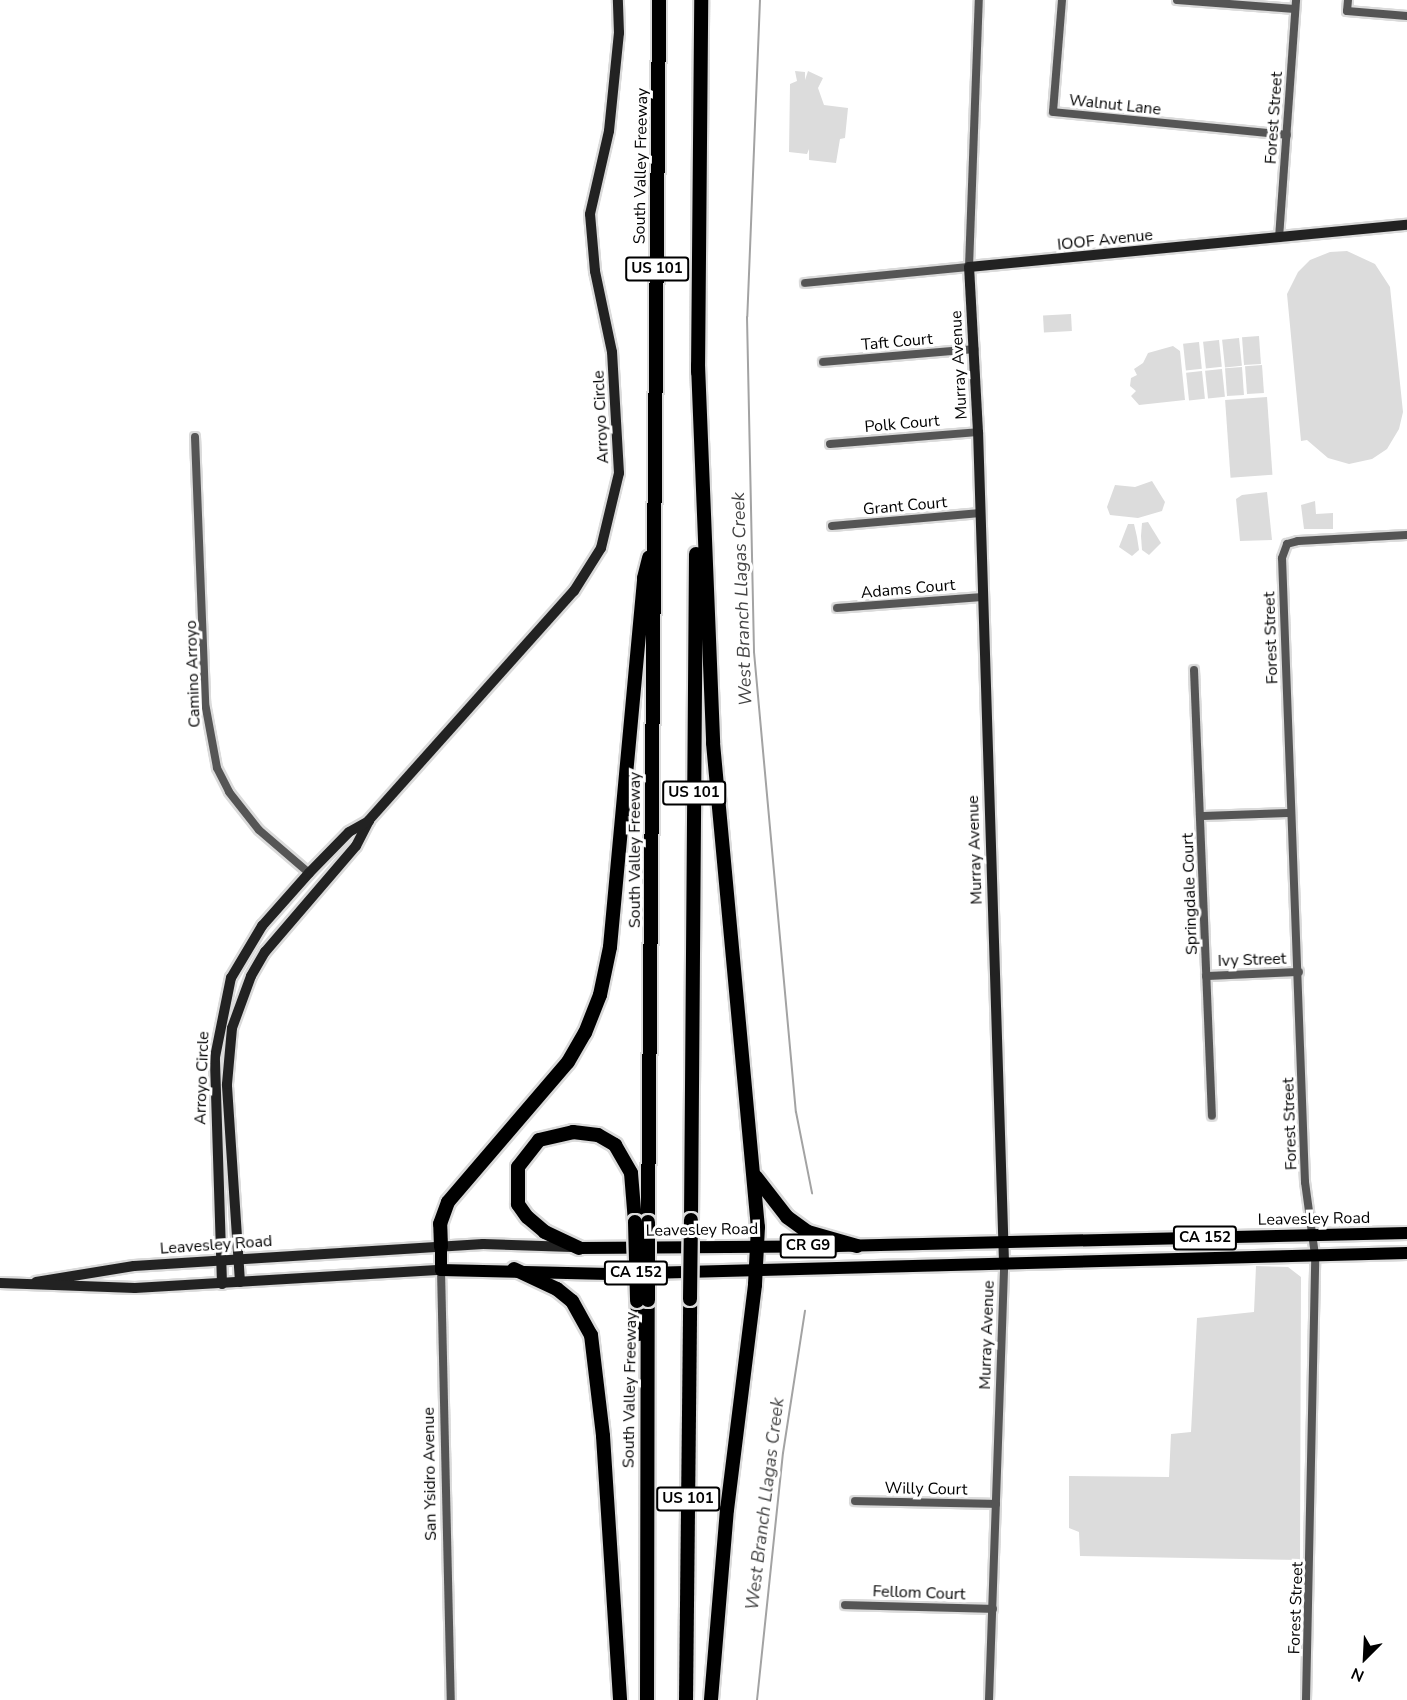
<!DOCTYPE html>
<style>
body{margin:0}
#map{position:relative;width:1407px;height:1700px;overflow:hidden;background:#fff;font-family:"Nunito Sans",sans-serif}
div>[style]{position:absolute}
.green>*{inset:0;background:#dcdcdc;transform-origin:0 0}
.stream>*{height:2px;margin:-1px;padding:0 1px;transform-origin:1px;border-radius:1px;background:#a3a3a3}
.roads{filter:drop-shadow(2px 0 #dbdbdb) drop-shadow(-2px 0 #dbdbdb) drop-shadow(0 2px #dbdbdb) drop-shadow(0 -2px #dbdbdb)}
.street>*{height:8px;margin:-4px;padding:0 4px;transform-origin:4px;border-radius:4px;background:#555}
.secondary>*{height:10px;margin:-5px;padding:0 5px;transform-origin:5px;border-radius:5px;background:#222}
.primary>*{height:12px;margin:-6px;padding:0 6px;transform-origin:6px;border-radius:6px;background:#000}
.highway>*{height:14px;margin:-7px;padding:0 7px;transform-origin:7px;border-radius:7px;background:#000}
.bridges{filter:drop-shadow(2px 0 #dbdbdb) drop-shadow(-2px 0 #dbdbdb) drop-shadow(0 2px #dbdbdb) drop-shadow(0 -2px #dbdbdb)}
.highway-bridge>*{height:14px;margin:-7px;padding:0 7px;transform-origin:7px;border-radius:7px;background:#000}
span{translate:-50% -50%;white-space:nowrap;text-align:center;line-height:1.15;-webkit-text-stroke:6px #fff;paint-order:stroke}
.shield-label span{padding:2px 4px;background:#fff;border:2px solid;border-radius:4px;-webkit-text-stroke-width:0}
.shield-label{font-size:15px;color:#000;font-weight:700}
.street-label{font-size:16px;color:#000}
.water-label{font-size:18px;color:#444;font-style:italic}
.north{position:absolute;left:1335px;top:1628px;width:60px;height:60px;-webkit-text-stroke:4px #fff;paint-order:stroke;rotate:204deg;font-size:16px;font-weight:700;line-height:24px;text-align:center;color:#000}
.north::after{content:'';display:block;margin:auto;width:21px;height:27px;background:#000;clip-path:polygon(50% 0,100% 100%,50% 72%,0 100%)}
</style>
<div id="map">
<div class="green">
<div style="clip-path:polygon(795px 71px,805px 72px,805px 80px,808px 71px,823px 78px,818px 88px,824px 105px,848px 108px,845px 138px,840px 139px,836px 163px,809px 160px,809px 149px,807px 154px,789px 152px,790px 84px,797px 81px)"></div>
<div style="clip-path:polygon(1347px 251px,1375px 264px,1390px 287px,1403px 412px,1399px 429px,1387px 449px,1372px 459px,1349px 464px,1328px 458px,1307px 440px,1301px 441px,1287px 294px,1298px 272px,1310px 260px,1330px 252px)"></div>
<div style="left:1071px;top:314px;width:17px;height:28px;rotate:87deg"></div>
<div style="left:1259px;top:336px;width:28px;height:17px;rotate:86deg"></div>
<div style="left:1239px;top:338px;width:28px;height:17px;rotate:84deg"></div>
<div style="left:1219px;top:340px;width:27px;height:16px;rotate:84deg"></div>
<div style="left:1199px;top:342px;width:27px;height:16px;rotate:84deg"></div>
<div style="clip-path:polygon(1173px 346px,1180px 351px,1185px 400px,1139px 405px,1131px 396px,1136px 391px,1130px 386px,1131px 378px,1137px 375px,1134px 369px,1143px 363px,1148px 353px)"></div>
<div style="left:1262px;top:365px;width:28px;height:17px;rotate:86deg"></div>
<div style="left:1242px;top:367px;width:28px;height:17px;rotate:86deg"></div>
<div style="left:1222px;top:369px;width:28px;height:17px;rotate:84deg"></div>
<div style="left:1202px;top:371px;width:28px;height:16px;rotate:84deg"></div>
<div style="left:1267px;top:397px;width:78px;height:42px;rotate:86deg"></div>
<div style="clip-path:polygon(1152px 481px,1165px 502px,1162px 511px,1138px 518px,1110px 515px,1107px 507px,1115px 485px,1135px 487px)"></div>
<div style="clip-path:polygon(1267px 492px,1272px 540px,1240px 541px,1236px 499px,1242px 495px)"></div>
<div style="clip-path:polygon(1315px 501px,1316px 514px,1333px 513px,1333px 529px,1304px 529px,1301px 505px)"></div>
<div style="clip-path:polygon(1148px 522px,1161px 543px,1149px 555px,1142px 550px,1141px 536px,1142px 523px)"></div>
<div style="clip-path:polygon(1128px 524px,1134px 524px,1137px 537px,1139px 550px,1132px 556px,1119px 547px)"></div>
<div style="clip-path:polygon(1256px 1266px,1288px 1267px,1301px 1277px,1300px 1560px,1080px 1556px,1079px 1532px,1069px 1528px,1069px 1476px,1169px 1477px,1171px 1434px,1191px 1432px,1197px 1318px,1254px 1312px)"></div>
</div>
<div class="stream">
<div style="left:760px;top:0;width:317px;rotate:92.3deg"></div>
<div style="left:747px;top:317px;width:335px;rotate:88.8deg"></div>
<div style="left:754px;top:652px;width:462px;rotate:84.8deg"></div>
<div style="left:796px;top:1112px;width:83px;rotate:78.8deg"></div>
<div style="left:757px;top:1700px;width:248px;rotate:-84deg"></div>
<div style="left:783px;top:1453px;width:144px;rotate:-81.2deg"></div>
</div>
<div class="roads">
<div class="street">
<div style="left:1062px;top:0;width:112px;rotate:94.6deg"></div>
<div style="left:1053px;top:112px;width:235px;rotate:5.6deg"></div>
<div style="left:1177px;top:0;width:118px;rotate:4.4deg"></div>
<div style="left:1348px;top:0;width:11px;rotate:95deg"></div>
<div style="left:1347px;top:11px;width:60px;rotate:4.8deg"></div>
<div style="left:1279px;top:238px;width:239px;rotate:-85.9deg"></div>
<div style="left:805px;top:283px;width:165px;rotate:-5.6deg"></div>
<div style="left:969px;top:267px;width:267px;rotate:-87.9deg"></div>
<div style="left:823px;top:362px;width:152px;rotate:-4.9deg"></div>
<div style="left:195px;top:437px;width:266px;rotate:87.8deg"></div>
<div style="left:205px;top:703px;width:66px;rotate:79.5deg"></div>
<div style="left:217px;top:768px;width:27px;rotate:63deg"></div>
<div style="left:229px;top:792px;width:48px;rotate:51.7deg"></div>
<div style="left:259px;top:830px;width:66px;rotate:40.7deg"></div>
<div style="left:830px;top:444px;width:148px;rotate:-4.6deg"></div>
<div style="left:832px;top:526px;width:149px;rotate:-5deg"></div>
<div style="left:837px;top:608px;width:145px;rotate:-4.3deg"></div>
<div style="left:1194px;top:670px;width:446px;rotate:87.7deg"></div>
<div style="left:1200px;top:816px;width:91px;rotate:-1.9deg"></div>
<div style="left:1206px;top:976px;width:93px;rotate:-2.5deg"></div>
<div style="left:441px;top:1270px;width:430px;rotate:88.7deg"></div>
<div style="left:855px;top:1501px;width:141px;rotate:1.2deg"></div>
<div style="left:845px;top:1605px;width:148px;rotate:1.5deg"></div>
<div style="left:989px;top:1700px;width:438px;rotate:-88deg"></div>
<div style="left:1306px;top:1700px;width:445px;rotate:-88.8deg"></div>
<div style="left:1315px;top:1255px;width:74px;rotate:-97.8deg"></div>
<div style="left:1305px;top:1182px;width:624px;rotate:-92.11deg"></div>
<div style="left:1282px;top:558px;width:15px;rotate:-70deg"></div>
<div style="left:1287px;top:544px;width:11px;rotate:-15deg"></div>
<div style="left:1298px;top:541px;width:109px;rotate:-3.2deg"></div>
</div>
<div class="secondary">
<div style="left:1004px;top:1262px;width:830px;rotate:-91.79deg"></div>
<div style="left:978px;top:432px;width:165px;rotate:-93.1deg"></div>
<div style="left:969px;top:267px;width:440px;rotate:-5.5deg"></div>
<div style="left:36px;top:1282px;width:99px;rotate:-9.3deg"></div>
<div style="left:134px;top:1266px;width:350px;rotate:-3.6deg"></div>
<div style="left:483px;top:1244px;width:89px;rotate:1.9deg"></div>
<div style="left:240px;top:1282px;width:198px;rotate:-93.8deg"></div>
<div style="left:227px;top:1084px;width:56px;rotate:-84.9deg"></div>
<div style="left:232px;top:1028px;width:55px;rotate:-69.9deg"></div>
<div style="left:251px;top:976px;width:28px;rotate:-60deg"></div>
<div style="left:265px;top:952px;width:140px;rotate:-49.4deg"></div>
<div style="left:356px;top:846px;width:29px;rotate:-63deg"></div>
<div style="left:369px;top:820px;width:307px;rotate:-48.2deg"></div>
<div style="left:574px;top:591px;width:51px;rotate:-57.9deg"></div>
<div style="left:601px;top:548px;width:77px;rotate:-76.5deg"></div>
<div style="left:619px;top:473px;width:121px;rotate:-93.3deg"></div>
<div style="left:612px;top:352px;width:83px;rotate:-101.9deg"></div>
<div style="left:595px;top:271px;width:57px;rotate:-95deg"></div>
<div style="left:590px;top:214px;width:85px;rotate:-77.1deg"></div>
<div style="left:609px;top:131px;width:99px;rotate:-84.2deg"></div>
<div style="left:619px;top:33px;width:33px;rotate:-92deg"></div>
<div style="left:0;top:1283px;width:135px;rotate:2.1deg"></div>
<div style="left:135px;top:1288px;width:307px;rotate:-3.4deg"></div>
<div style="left:222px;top:1284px;width:227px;rotate:-91.8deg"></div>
<div style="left:215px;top:1057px;width:81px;rotate:-78.6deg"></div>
<div style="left:231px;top:978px;width:61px;rotate:-59.2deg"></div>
<div style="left:262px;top:926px;width:71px;rotate:-48.4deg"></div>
<div style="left:309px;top:873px;width:57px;rotate:-45.7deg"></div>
<div style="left:349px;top:832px;width:23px;rotate:-29deg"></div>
</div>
<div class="primary">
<div style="left:441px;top:1247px;width:23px;rotate:90deg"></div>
<div style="left:441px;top:1270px;width:168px;rotate:1.4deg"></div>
<div style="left:609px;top:1274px;width:798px;rotate:-1.51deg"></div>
<div style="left:579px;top:1248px;width:258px;rotate:-0.4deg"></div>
<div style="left:837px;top:1246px;width:570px;rotate:-1.31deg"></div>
</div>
<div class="highway">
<div style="left:698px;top:365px;width:378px;rotate:87.7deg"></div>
<div style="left:713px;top:743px;width:486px;rotate:84.7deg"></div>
<div style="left:758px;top:1227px;width:58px;rotate:93deg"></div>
<div style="left:755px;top:1285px;width:226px;rotate:97.1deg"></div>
<div style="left:727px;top:1509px;width:192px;rotate:94.8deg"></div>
<div style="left:698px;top:372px;width:372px;rotate:-89.5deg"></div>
<div style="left:756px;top:1177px;width:51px;rotate:52.2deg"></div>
<div style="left:787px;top:1217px;width:26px;rotate:36deg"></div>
<div style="left:808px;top:1232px;width:51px;rotate:15.9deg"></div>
<div style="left:691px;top:1220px;width:666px;rotate:-89.57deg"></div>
<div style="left:648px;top:1222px;width:1222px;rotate:-89.48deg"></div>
<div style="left:441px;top:1247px;width:23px;rotate:-92deg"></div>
<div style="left:440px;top:1224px;width:23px;rotate:-70deg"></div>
<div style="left:448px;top:1202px;width:184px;rotate:-49.4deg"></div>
<div style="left:568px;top:1062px;width:34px;rotate:-60deg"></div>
<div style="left:585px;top:1033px;width:41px;rotate:-68.5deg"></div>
<div style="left:600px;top:995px;width:49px;rotate:-78.2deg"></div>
<div style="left:610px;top:947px;width:371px;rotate:-84.7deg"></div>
<div style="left:644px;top:578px;width:21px;rotate:-76deg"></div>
<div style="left:579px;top:1248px;width:38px;rotate:-155deg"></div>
<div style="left:545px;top:1232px;width:23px;rotate:-140deg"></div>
<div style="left:527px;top:1217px;width:16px;rotate:-125deg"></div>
<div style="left:518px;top:1204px;width:37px;rotate:-90deg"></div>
<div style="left:518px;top:1167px;width:34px;rotate:-52deg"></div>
<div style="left:539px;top:1140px;width:35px;rotate:-13deg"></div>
<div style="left:573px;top:1132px;width:25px;rotate:7deg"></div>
<div style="left:598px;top:1135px;width:20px;rotate:30deg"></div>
<div style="left:615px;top:1145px;width:32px;rotate:60deg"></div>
<div style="left:631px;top:1173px;width:49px;rotate:85.3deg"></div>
<div style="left:514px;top:1269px;width:47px;rotate:24.9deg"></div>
<div style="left:557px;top:1289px;width:19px;rotate:39deg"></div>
<div style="left:572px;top:1301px;width:39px;rotate:61deg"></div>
<div style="left:591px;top:1335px;width:102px;rotate:83.2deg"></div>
<div style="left:603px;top:1436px;width:265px;rotate:86.3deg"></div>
<div style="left:637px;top:1301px;width:33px;rotate:85deg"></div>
<div style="left:647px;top:1700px;width:400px;rotate:-89.9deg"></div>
<div style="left:686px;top:1700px;width:401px;rotate:-89.4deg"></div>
</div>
</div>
<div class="bridges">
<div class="highway-bridge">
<div style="left:635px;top:1222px;width:79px;rotate:88.5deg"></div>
<div style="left:690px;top:1299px;width:79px;rotate:-89.3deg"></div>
<div style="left:648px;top:1300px;width:78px;rotate:-90deg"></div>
</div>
</div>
<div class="shield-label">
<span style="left:657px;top:269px">US 101</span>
<span style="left:694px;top:793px">US 101</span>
<span style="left:1205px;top:1238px">CA 152</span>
<span style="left:808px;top:1246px">CR G9</span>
<span style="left:636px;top:1273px">CA 152</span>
<span style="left:688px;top:1499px">US 101</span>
</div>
<div class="street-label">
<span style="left:1115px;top:105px;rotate:6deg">Walnut Lane</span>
<span style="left:1274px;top:118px;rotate:-86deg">Forest Street</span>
<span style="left:641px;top:166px;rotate:-89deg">South Valley Freeway</span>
<span style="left:1105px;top:240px;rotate:-6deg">IOOF Avenue</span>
<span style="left:897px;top:342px;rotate:-5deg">Taft Court</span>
<span style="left:959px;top:365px;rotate:-93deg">Murray Avenue</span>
<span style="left:601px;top:417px;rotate:-93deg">Arroyo Circle</span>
<span style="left:902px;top:424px;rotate:-5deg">Polk Court</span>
<span style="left:905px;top:506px;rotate:-5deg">Grant Court</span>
<span style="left:908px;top:589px;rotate:-5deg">Adams Court</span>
<span style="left:1271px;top:638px;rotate:-92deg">Forest Street</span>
<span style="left:193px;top:674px;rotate:-92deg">Camino Arroyo</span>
<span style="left:635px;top:850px;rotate:-90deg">South Valley Freeway</span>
<span style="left:975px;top:850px;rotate:-92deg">Murray Avenue</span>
<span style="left:1190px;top:894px;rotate:-92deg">Springdale Court</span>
<span style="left:1252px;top:960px;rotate:-2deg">Ivy Street</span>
<span style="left:202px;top:1078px;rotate:-88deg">Arroyo Circle</span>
<span style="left:1290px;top:1124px;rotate:-92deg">Forest Street</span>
<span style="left:1314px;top:1219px;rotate:-1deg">Leavesley Road</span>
<span style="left:702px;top:1230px;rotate:-1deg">Leavesley Road</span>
<span style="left:216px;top:1245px;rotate:-4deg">Leavesley Road</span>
<span style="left:987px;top:1335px;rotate:-88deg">Murray Avenue</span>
<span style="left:630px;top:1390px;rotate:-89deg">South Valley Freeway</span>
<span style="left:430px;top:1474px;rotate:-91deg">San Ysidro Avenue</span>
<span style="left:926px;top:1489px;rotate:1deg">Willy Court</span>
<span style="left:919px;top:1593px;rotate:2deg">Fellom Court</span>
<span style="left:1296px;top:1608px;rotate:-88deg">Forest Street</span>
</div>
<div class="water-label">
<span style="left:742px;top:599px;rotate:-92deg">West Branch Llagas Creek</span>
<span style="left:765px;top:1504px;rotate:-83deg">West Branch Llagas Creek</span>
</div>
<div class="north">N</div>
</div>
